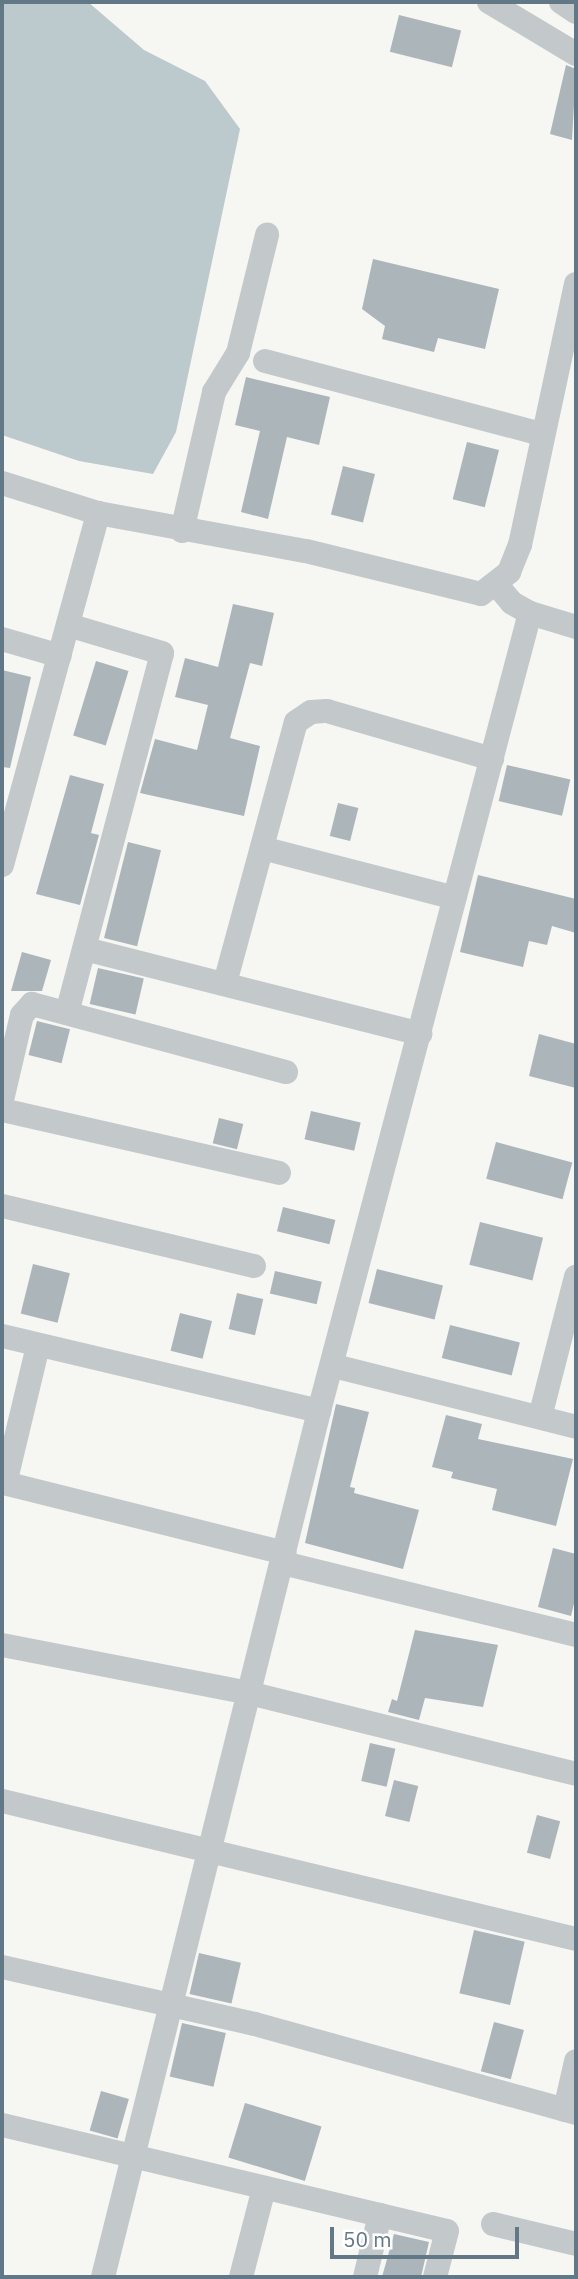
<!DOCTYPE html>
<style>
body{margin:0}
#map{position:relative;width:578px;height:2279px;overflow:hidden;background:#f6f6f2;font-family:"IBM Plex Sans",sans-serif}
div>[style]{position:absolute}
.water>*{inset:0;background:#bcc9cd}
.building>*{inset:0;background:#acb5ba;transform-origin:0 0}
.minor>*{height:24px;margin:-12px;padding:0 12px;transform-origin:12px;border-radius:12px;background:#c3c8cb}
span{translate:-50% -50%;white-space:nowrap;text-align:center;line-height:1.15;-webkit-text-stroke:7px #fff;paint-order:stroke}
.frame{position:absolute;inset:0;border:4px solid #637886;pointer-events:none}
.scale{position:absolute;left:330px;top:2227px;width:189px;height:32px;box-sizing:border-box;border:4px solid #637886;border-top:0;padding-left:9px;font-size:21px;line-height:24px;white-space:nowrap;color:#637886;-webkit-text-stroke:5px #fff;paint-order:stroke}
</style>
<div id="map">
<div class="water">
<div style="clip-path:polygon(2px 2px,88px 2px,144px 50px,205px 81px,240px 129px,176px 432px,153px 474px,79px 461px,2px 435px)"></div>
</div>
<div class="building">
<div style="left:399px;top:15px;width:64px;height:38px;rotate:14deg"></div>
<div style="clip-path:polygon(566px 65px,576px 69px,572px 140px,550px 134px)"></div>
<div style="clip-path:polygon(373px 259px,499px 289px,485px 349px,438px 338px,434px 352px,382px 339px,385px 326px,362px 309px)"></div>
<div style="clip-path:polygon(246px 377px,330px 397px,319px 445px,287px 437px,268px 519px,241px 512px,260px 431px,235px 425px)"></div>
<div style="left:467px;top:442px;width:33px;height:59px;rotate:14deg"></div>
<div style="left:343px;top:466px;width:33px;height:50px;rotate:14deg"></div>
<div style="clip-path:polygon(233px 604px,274px 613px,262px 666px,250px 663px,230px 738px,260px 746px,244px 816px,140px 793px,155px 739px,197px 750px,208px 705px,175px 697px,185px 658px,218px 667px)"></div>
<div style="left:96px;top:661px;width:34px;height:78px;rotate:17deg"></div>
<div style="clip-path:polygon(2px 670px,31px 677px,10px 768px,2px 767px)"></div>
<div style="left:507px;top:765px;width:65px;height:37px;rotate:13deg"></div>
<div style="clip-path:polygon(70px 775px,104px 784px,91px 833px,99px 835px,80px 905px,36px 894px)"></div>
<div style="left:338px;top:803px;width:21px;height:34px;rotate:14deg"></div>
<div style="left:128px;top:842px;width:34px;height:99px;rotate:14deg"></div>
<div style="clip-path:polygon(478px 875px,576px 899px,576px 933px,552px 926px,547px 945px,529px 941px,523px 967px,460px 952px)"></div>
<div style="clip-path:polygon(22px 952px,51px 960px,42px 991px,11px 991px)"></div>
<div style="left:98px;top:968px;width:47px;height:37px;rotate:13deg"></div>
<div style="left:37px;top:1021px;width:34px;height:35px;rotate:14deg"></div>
<div style="clip-path:polygon(539px 1034px,576px 1044px,576px 1088px,529px 1076px)"></div>
<div style="left:311px;top:1111px;width:51px;height:29px;rotate:13deg"></div>
<div style="left:219px;top:1118px;width:25px;height:26px;rotate:14deg"></div>
<div style="left:496px;top:1142px;width:79px;height:38px;rotate:15deg"></div>
<div style="left:283px;top:1207px;width:54px;height:25px;rotate:14deg"></div>
<div style="left:480px;top:1222px;width:65px;height:44px;rotate:14deg"></div>
<div style="left:33px;top:1264px;width:38px;height:51px;rotate:14deg"></div>
<div style="left:377px;top:1269px;width:68px;height:35px;rotate:14deg"></div>
<div style="left:275px;top:1271px;width:48px;height:23px;rotate:13deg"></div>
<div style="left:237px;top:1293px;width:27px;height:37px;rotate:13deg"></div>
<div style="left:180px;top:1313px;width:33px;height:39px;rotate:14deg"></div>
<div style="left:450px;top:1325px;width:72px;height:34px;rotate:14deg"></div>
<div style="clip-path:polygon(336px 1404px,369px 1412px,350px 1487px,355px 1488px,354px 1493px,419px 1510px,403px 1569px,305px 1543px)"></div>
<div style="clip-path:polygon(446px 1415px,482px 1424px,478px 1439px,573px 1459px,556px 1526px,492px 1510px,497px 1489px,451px 1478px,453px 1472px,432px 1467px)"></div>
<div style="clip-path:polygon(553px 1548px,576px 1554px,576px 1595px,571px 1616px,538px 1607px)"></div>
<div style="clip-path:polygon(415px 1630px,498px 1645px,483px 1707px,425px 1698px,419px 1720px,388px 1712px,392px 1699px,397px 1701px)"></div>
<div style="left:370px;top:1743px;width:26px;height:39px;rotate:13deg"></div>
<div style="left:394px;top:1780px;width:25px;height:37px;rotate:14deg"></div>
<div style="left:537px;top:1815px;width:24px;height:39px;rotate:15deg"></div>
<div style="left:474px;top:1930px;width:52px;height:65px;rotate:13deg"></div>
<div style="left:199px;top:1953px;width:43px;height:42px;rotate:13deg"></div>
<div style="left:494px;top:2022px;width:31px;height:51px;rotate:15deg"></div>
<div style="left:182px;top:2023px;width:45px;height:55px;rotate:13deg"></div>
<div style="left:101px;top:2091px;width:29px;height:41px;rotate:16deg"></div>
<div style="left:245px;top:2103px;width:80px;height:57px;rotate:17deg"></div>
<div style="clip-path:polygon(394px 2234px,429px 2242px,421px 2277px,382px 2277px)"></div>
</div>
<div class="minor">
<div style="left:489px;top:2px;width:101px;rotate:30.9deg"></div>
<div style="left:561px;top:2px;width:18px;rotate:34deg"></div>
<div style="left:265px;top:361px;width:285px;rotate:14.8deg"></div>
<div style="left:2px;top:483px;width:101px;rotate:17.4deg"></div>
<div style="left:98px;top:513px;width:211px;rotate:10.4deg"></div>
<div style="left:306px;top:551px;width:180px;rotate:13.8deg"></div>
<div style="left:481px;top:594px;width:36px;rotate:-38deg"></div>
<div style="left:509px;top:572px;width:29px;rotate:-68deg"></div>
<div style="left:520px;top:545px;width:267px;rotate:-77.9deg"></div>
<div style="left:182px;top:531px;width:143px;rotate:-77deg"></div>
<div style="left:214px;top:392px;width:46px;rotate:-58.4deg"></div>
<div style="left:238px;top:353px;width:122px;rotate:-76.2deg"></div>
<div style="left:497px;top:585px;width:23px;rotate:50deg"></div>
<div style="left:512px;top:603px;width:21px;rotate:29deg"></div>
<div style="left:530px;top:613px;width:48px;rotate:16.9deg"></div>
<div style="left:2px;top:639px;width:60px;rotate:16.3deg"></div>
<div style="left:262px;top:848px;width:199px;rotate:14.5deg"></div>
<div style="left:2px;top:865px;width:365px;rotate:-74.7deg"></div>
<div style="left:85px;top:949px;width:346px;rotate:14.2deg"></div>
<div style="left:225px;top:983px;width:270px;rotate:-74.8deg"></div>
<div style="left:296px;top:722px;width:18px;rotate:-34deg"></div>
<div style="left:311px;top:712px;width:16px;rotate:-4deg"></div>
<div style="left:327px;top:711px;width:172px;rotate:16.2deg"></div>
<div style="left:67px;top:1013px;width:372px;rotate:-75.2deg"></div>
<div style="left:162px;top:653px;width:98px;rotate:-163.4deg"></div>
<div style="left:2px;top:1100px;width:87px;rotate:-76.8deg"></div>
<div style="left:22px;top:1015px;width:15px;rotate:-48deg"></div>
<div style="left:32px;top:1004px;width:263px;rotate:15deg"></div>
<div style="left:2px;top:1110px;width:284px;rotate:12.8deg"></div>
<div style="left:2px;top:1206px;width:259px;rotate:13.4deg"></div>
<div style="left:2px;top:1336px;width:326px;rotate:13.3deg"></div>
<div style="left:38px;top:1346px;width:133px;rotate:103.5deg"></div>
<div style="left:7px;top:1475px;width:9px;rotate:84deg"></div>
<div style="left:8px;top:1484px;width:285px;rotate:14deg"></div>
<div style="left:334px;top:1366px;width:250px;rotate:14.1deg"></div>
<div style="left:540px;top:1417px;width:145px;rotate:-75.6deg"></div>
<div style="left:283px;top:1563px;width:302px;rotate:13.8deg"></div>
<div style="left:2px;top:1645px;width:252px;rotate:11deg"></div>
<div style="left:249px;top:1693px;width:337px;rotate:13.9deg"></div>
<div style="left:2px;top:1801px;width:590px;rotate:13.52deg"></div>
<div style="left:2px;top:1967px;width:259px;rotate:12.7deg"></div>
<div style="left:255px;top:2024px;width:333px;rotate:15.5deg"></div>
<div style="left:565px;top:2110px;width:50px;rotate:-77.3deg"></div>
<div style="left:2px;top:2125px;width:457px;rotate:13.4deg"></div>
<div style="left:447px;top:2231px;width:48px;rotate:104.6deg"></div>
<div style="left:493px;top:2224px;width:85px;rotate:13.5deg"></div>
<div style="left:103px;top:2277px;width:893px;rotate:-75.99deg"></div>
<div style="left:319px;top:1411px;width:825px;rotate:-75.19deg"></div>
<div style="left:241px;top:2277px;width:92px;rotate:-75.5deg"></div>
<div style="left:365px;top:2277px;width:64px;rotate:-76.4deg"></div>
</div>
<div class="frame"></div>
<div class="scale">50 m</div>
</div>
